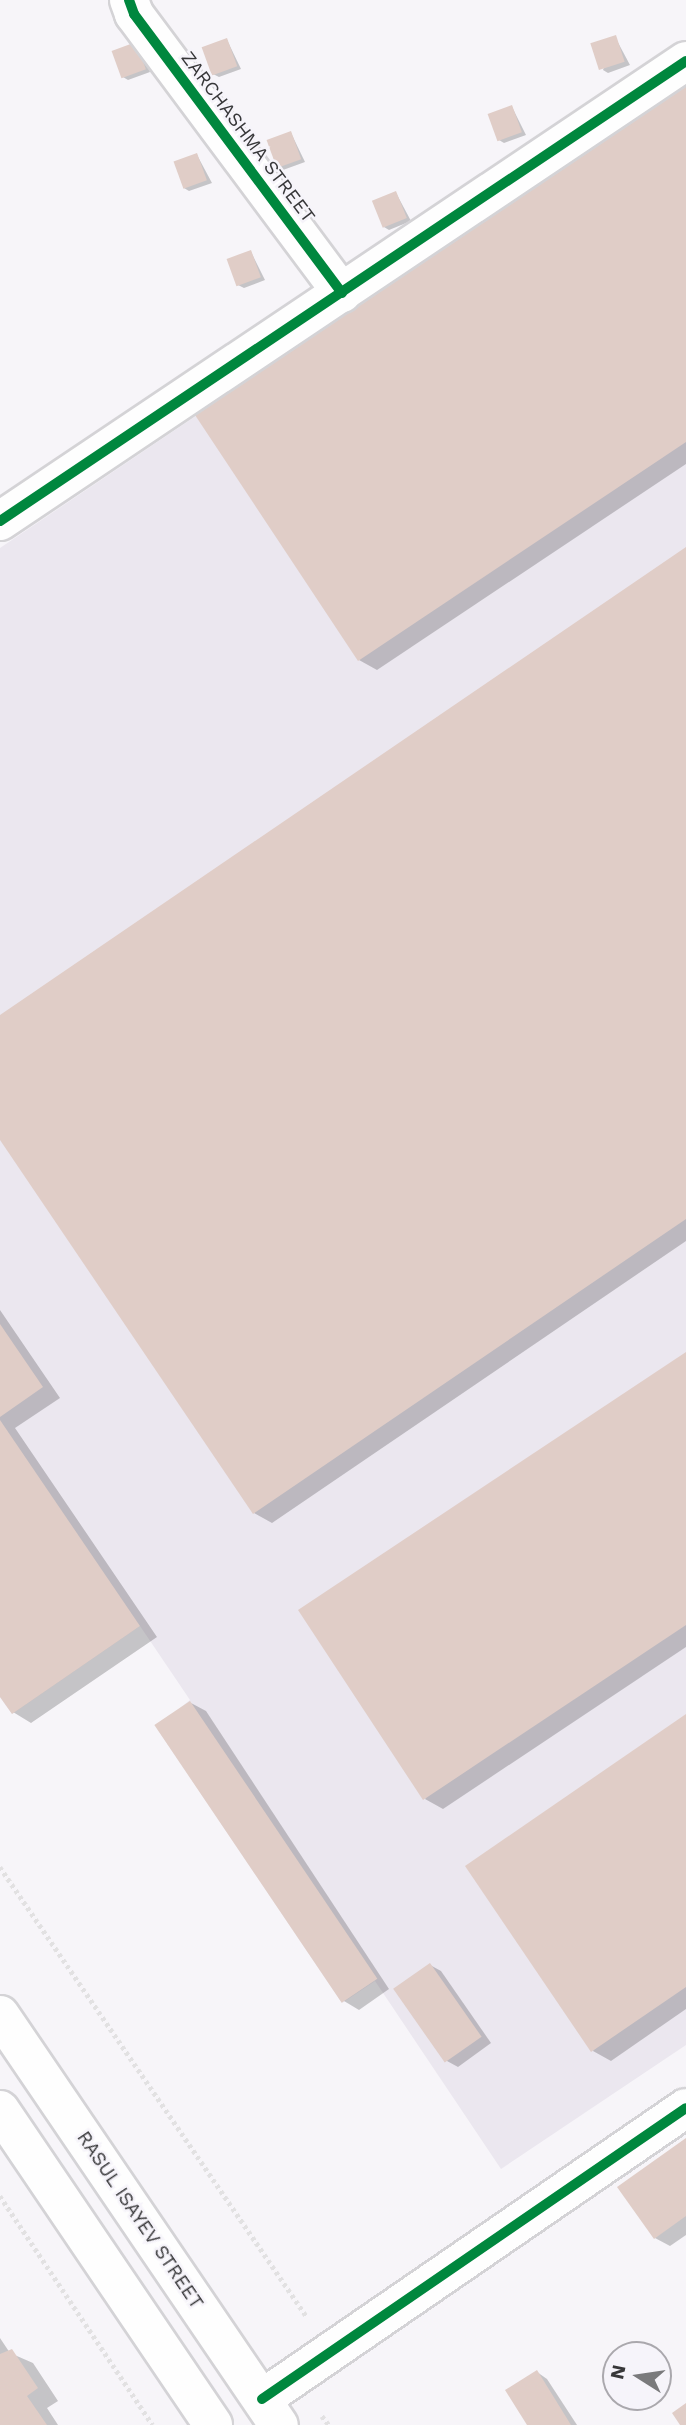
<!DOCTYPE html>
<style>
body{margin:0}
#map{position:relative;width:686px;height:2425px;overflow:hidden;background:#f7f5f9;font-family:"Work Sans",sans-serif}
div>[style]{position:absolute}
.built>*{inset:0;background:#ebe7ef}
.shadow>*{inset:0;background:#0003}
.building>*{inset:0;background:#e0cdc7;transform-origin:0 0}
.path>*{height:4.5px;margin-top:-2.25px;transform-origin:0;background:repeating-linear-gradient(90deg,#e2e1e2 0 3.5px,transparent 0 7px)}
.roads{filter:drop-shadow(2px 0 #d4d3d6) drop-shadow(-2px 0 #d4d3d6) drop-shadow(0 2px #d4d3d6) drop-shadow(0 -2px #d4d3d6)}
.minor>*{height:38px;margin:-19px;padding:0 19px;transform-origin:19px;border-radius:19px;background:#fefefe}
.major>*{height:38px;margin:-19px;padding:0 19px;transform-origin:19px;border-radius:19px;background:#fefefe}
.cycleway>*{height:10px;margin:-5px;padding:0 5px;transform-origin:5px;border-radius:5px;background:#00873e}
span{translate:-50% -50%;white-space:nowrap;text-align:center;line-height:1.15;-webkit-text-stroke:5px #f6f4fa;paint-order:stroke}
.street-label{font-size:19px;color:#373739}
.north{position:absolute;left:602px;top:2341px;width:70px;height:70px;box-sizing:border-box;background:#f6f4fa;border:2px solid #aaa8ad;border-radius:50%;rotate:282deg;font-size:19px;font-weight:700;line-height:28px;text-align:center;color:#373739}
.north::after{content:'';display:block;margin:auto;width:24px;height:32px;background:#7a7a7c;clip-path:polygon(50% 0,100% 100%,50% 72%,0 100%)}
</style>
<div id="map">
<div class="built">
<div style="clip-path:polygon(686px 86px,686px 2045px,501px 2169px,375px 1981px,342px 2003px,156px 1727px,190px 1700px,140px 1626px,12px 1714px,0 1697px,0 548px)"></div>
</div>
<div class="shadow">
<div style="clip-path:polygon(615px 37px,630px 65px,608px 73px,603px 70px)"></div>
<div style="clip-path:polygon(227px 40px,241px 69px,219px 77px,213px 74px)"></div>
<div style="clip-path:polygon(141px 47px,150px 72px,128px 80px,123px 77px)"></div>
<div style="clip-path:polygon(686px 88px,686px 464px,377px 670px,359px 660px)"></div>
<div style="clip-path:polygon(512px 107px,526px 135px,504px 143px,499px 140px)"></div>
<div style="clip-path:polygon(291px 133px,305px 162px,283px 170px,278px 167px)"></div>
<div style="clip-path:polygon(197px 155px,212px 183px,189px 191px,184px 188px)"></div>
<div style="clip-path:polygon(396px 193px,411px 221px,389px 230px,384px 227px)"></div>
<div style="clip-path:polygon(251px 252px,265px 280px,244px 288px,238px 285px)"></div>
<div style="clip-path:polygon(686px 549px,686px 1241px,272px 1523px,254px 1513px,0 1137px,0 1017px)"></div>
<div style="clip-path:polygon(0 1310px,60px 1398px,15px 1428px,157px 1637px,31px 1723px,13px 1712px,0 1693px)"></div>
<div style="clip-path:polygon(686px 1354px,686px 1647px,443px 1809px,425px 1799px)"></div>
<div style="clip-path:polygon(191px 1703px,206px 1711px,389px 1989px,359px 2010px,344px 2001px)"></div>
<div style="clip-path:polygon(686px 1716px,686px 2009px,611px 2061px,593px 2051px)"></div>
<div style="clip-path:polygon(430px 1965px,441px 1971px,491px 2043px,458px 2067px,447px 2061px)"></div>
<div style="clip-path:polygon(686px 2140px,686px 2235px,670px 2246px,655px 2238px)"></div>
<div style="clip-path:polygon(0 2338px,10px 2353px,33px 2363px,58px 2401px,47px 2408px,58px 2425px,0 2425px)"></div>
<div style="clip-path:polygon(537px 2372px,547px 2379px,577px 2425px,529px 2425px)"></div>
</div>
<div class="building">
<div style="left:616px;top:35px;width:28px;height:27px;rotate:72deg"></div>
<div style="left:227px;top:38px;width:30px;height:27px;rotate:70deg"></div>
<div style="left:136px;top:42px;width:29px;height:26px;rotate:70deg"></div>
<div style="clip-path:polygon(686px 86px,686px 442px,358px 661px,195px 415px)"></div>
<div style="left:512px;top:105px;width:29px;height:26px;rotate:70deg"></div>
<div style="left:291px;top:131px;width:30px;height:26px;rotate:70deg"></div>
<div style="left:197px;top:153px;width:29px;height:25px;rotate:70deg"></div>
<div style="left:396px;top:191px;width:29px;height:26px;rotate:68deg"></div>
<div style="left:251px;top:250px;width:29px;height:26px;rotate:70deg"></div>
<div style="clip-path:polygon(686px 547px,686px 1219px,253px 1514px,0 1140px,0 1015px)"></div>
<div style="clip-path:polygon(0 1324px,43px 1387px,0 1417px)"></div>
<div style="clip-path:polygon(686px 1352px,686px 1625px,423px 1800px,298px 1610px)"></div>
<div style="clip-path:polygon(0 1420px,140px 1626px,12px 1714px,0 1697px)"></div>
<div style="left:190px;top:1701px;width:335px;height:43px;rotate:56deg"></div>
<div style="clip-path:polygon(686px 1714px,686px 1987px,591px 2052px,465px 1866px)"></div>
<div style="left:430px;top:1963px;width:90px;height:45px;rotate:55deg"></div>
<div style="clip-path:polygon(686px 2138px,686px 2216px,654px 2239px,617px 2187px)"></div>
<div style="clip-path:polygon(12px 2349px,38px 2388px,27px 2396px,47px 2425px,0 2425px,0 2354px)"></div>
<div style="clip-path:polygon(537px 2370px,571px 2425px,527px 2425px,505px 2390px)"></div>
<div style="clip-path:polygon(686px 2403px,686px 2425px,680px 2425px,672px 2413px)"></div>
</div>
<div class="path">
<div style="left:0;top:1867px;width:545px;rotate:55.7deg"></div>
<div style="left:0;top:2196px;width:275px;rotate:56.3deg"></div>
<div style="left:322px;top:2416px;width:11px;rotate:52deg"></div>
</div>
<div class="roads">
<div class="minor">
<div style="left:129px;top:0;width:15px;rotate:70deg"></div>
<div style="left:134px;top:14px;width:348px;rotate:53.3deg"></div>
<div style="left:0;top:521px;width:826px;rotate:-33.84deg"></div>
<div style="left:262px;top:2399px;width:514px;rotate:-34.46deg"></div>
</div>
<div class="major">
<div style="left:0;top:2015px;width:496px;rotate:55.8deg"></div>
<div style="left:0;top:2110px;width:380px;rotate:55.9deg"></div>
</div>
</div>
<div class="cycleway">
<div style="left:129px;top:0;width:15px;rotate:70deg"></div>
<div style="left:134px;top:14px;width:348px;rotate:53.3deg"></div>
<div style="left:0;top:521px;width:826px;rotate:-33.84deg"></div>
<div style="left:262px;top:2399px;width:514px;rotate:-34.46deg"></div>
</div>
<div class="street-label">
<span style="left:248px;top:137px;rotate:53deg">ZARCHASHMA STREET</span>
<span style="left:140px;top:2220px;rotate:56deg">RASUL ISAYEV STREET</span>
</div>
<div class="north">N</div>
</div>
